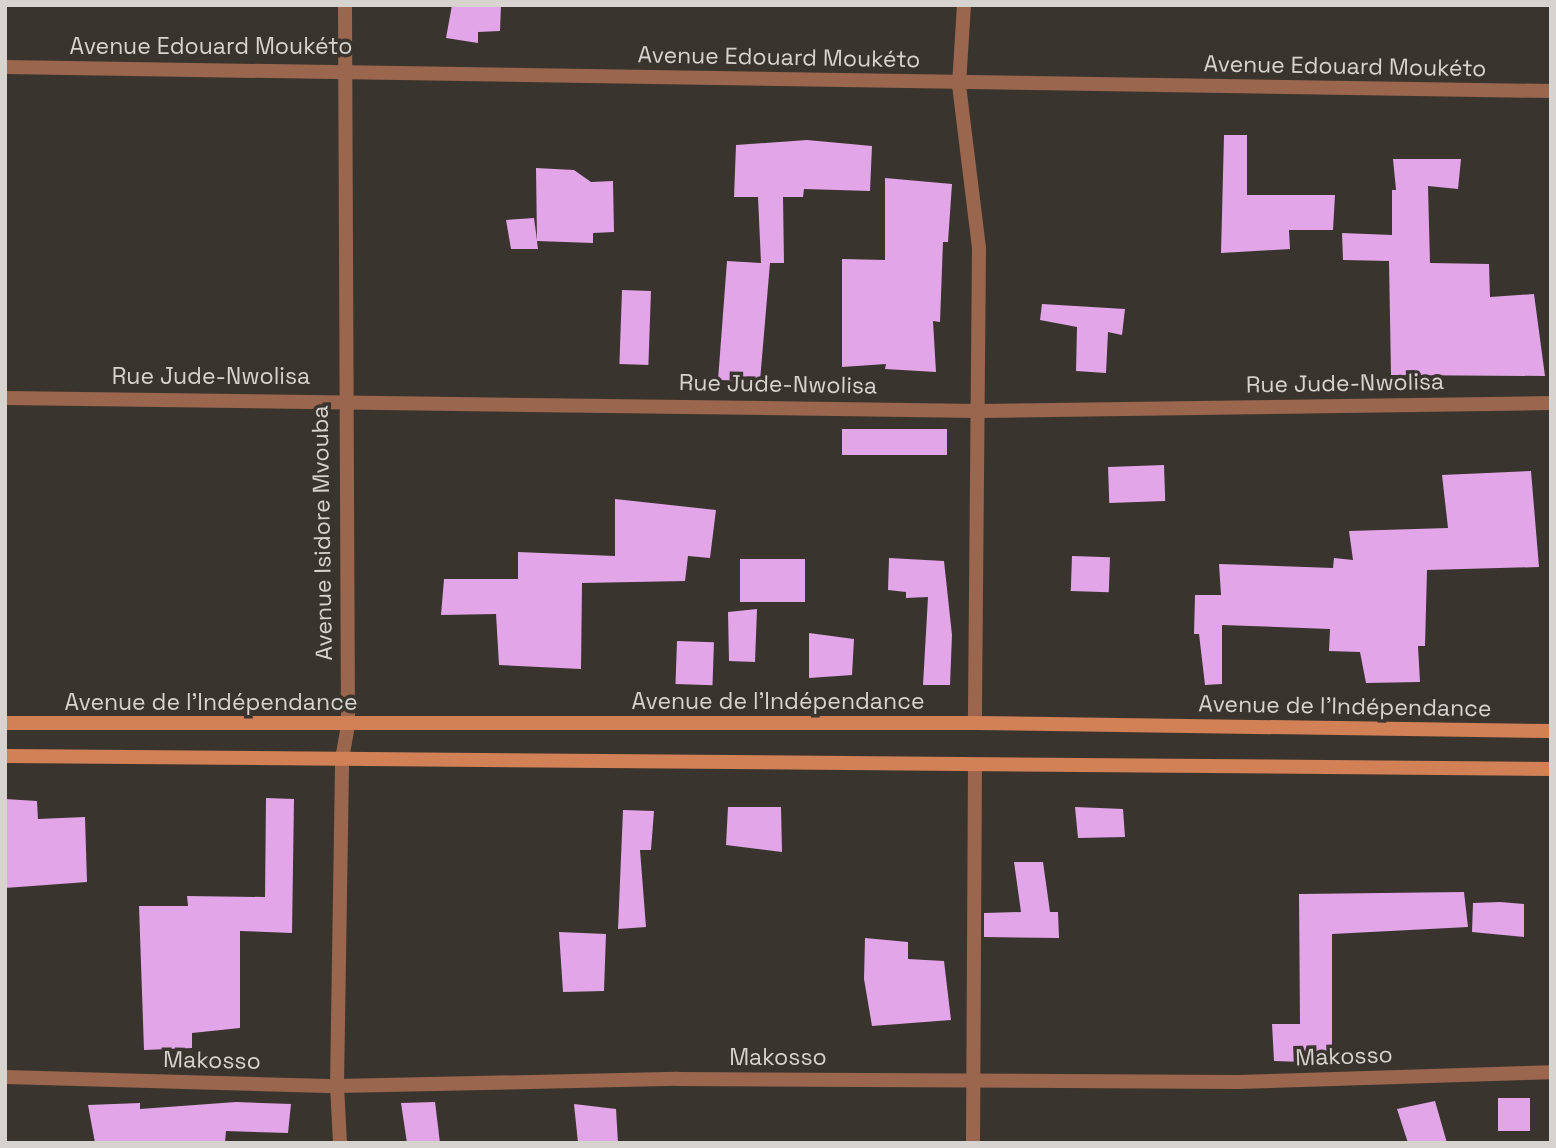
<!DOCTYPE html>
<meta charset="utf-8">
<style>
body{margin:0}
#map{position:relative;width:1556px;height:1148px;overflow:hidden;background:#3a342e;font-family:"Space Grotesk",sans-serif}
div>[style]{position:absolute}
.building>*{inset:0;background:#e2a5e7;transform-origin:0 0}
.street>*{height:14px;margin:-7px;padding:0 7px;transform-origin:7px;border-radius:7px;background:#9a664d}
.secondary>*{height:14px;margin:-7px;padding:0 7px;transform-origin:7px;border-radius:7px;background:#d28056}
span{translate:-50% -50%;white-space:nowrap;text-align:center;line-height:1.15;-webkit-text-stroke:7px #3a342e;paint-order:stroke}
.street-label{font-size:23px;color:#d7d3cf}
.frame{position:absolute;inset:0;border:7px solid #d7d3cf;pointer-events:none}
</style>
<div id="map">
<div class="building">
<div style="clip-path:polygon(452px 5px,501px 5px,500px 31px,478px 32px,478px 43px,446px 38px)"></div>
<div style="clip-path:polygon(1224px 135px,1247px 135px,1247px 195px,1335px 195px,1333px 230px,1289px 230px,1290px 249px,1221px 253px)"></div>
<div style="clip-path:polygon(807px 140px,872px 146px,870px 191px,804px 189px,803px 197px,783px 197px,784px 263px,770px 263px,760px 381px,718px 380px,727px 261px,761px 263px,758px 197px,734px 197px,736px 145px)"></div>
<div style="clip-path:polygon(1393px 159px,1461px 159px,1458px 189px,1428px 186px,1430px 263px,1489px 264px,1490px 297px,1534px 294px,1545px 376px,1391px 375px,1389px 261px,1343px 260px,1342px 233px,1392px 235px,1392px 190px,1396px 190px)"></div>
<div style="clip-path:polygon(536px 168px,574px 170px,591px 182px,613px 181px,614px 232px,593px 233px,593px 243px,537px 241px,538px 249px,511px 249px,506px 220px,534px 218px,537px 240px)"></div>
<div style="clip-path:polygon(885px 178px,952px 184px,948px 242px,943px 242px,940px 322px,933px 321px,936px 372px,885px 369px,886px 364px,842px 367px,842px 259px,885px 260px)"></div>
<div style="left:622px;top:290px;width:29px;height:74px;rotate:2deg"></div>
<div style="clip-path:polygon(1042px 304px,1125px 309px,1122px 335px,1108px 332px,1106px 373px,1076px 371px,1077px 327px,1040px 320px)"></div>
<div style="left:842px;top:429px;width:105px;height:26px"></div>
<div style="left:1164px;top:465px;width:36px;height:56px;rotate:88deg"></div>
<div style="clip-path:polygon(1531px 471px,1539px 567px,1427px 570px,1425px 646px,1418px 646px,1420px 682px,1366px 683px,1360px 652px,1329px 651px,1330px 629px,1222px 625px,1222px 684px,1205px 685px,1199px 634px,1194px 634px,1195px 595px,1221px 595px,1219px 564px,1333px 568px,1334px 558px,1353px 560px,1349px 531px,1448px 528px,1442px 475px)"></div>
<div style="clip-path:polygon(615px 499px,716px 510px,710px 558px,688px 556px,685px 581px,582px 583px,581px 669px,499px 665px,496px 614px,441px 615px,444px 579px,518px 579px,518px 552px,615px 556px)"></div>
<div style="left:1072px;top:556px;width:38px;height:35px;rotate:2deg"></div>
<div style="clip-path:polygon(889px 558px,944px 561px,952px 635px,950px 685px,923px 685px,928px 597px,906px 598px,906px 592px,888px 590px)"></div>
<div style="left:740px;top:559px;width:65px;height:43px"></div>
<div style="clip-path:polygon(757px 609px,755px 662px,729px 661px,728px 612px)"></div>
<div style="clip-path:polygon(809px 633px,854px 639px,852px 675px,809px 678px)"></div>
<div style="left:677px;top:641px;width:37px;height:43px;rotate:2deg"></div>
<div style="clip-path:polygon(266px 798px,294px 799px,292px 933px,240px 931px,240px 1028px,192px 1033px,192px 1048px,144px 1050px,139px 906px,188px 906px,187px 896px,265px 897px)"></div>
<div style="clip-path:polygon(5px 799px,37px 801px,38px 819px,85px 817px,87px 882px,5px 888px)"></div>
<div style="clip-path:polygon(728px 807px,781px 807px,782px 852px,726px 845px)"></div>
<div style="clip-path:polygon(1075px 807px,1123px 809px,1125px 837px,1078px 838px)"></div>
<div style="clip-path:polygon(623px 810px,654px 811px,651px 850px,640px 850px,646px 927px,618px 929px)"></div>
<div style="clip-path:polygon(1014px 862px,1043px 862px,1050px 912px,1058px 912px,1059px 938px,984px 937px,984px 913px,1021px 912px)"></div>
<div style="clip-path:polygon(1464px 892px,1468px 927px,1332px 934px,1332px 1063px,1274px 1061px,1272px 1024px,1300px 1024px,1299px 894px)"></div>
<div style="clip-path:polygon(1500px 902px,1524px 904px,1524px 937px,1472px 932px,1473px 903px)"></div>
<div style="clip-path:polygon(559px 932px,606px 934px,604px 991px,563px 992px)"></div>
<div style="clip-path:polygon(865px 938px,908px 942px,908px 959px,944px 961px,951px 1020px,872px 1026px,864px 979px)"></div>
<div style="left:1498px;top:1098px;width:32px;height:33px"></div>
<div style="clip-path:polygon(1435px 1101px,1447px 1143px,1408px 1143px,1397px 1109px)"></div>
<div style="clip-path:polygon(236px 1102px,291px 1104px,288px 1133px,226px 1131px,225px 1143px,95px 1143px,88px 1105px,140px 1103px,140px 1109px)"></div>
<div style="clip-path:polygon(435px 1102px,440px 1143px,407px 1143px,401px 1103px)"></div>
<div style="clip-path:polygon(574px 1104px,616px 1109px,618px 1143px,578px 1143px)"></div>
</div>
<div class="street">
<div style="left:964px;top:5px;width:80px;rotate:93.6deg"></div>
<div style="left:959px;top:85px;width:164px;rotate:83deg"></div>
<div style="left:979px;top:248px;width:475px;rotate:90.5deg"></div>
<div style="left:5px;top:67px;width:1546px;rotate:0.89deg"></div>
<div style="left:5px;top:398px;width:975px;rotate:0.76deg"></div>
<div style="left:980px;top:411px;width:571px;rotate:-0.8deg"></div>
<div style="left:5px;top:1077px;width:332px;rotate:1.6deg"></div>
<div style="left:337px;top:1086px;width:341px;rotate:-1.2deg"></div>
<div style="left:678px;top:1079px;width:559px;rotate:0.31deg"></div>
<div style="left:1237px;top:1082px;width:314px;rotate:-1.8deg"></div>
<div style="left:340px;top:1143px;width:57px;rotate:-93deg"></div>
<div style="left:337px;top:1086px;width:327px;rotate:-89.1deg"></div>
<div style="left:342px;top:759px;width:34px;rotate:-80deg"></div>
<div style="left:348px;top:726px;width:721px;rotate:-90.24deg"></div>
<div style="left:973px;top:1143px;width:376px;rotate:-89.7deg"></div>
</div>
<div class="secondary">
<div style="left:5px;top:723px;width:970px"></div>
<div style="left:975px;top:723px;width:576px;rotate:0.8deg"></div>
<div style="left:5px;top:756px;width:1546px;rotate:0.48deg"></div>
</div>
<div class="street-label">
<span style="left:211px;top:46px">Avenue Edouard Moukéto</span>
<span style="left:779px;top:57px;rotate:1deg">Avenue Edouard Moukéto</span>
<span style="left:1345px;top:66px;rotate:1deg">Avenue Edouard Moukéto</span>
<span style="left:211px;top:376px">Rue Jude-Nwolisa</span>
<span style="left:1345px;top:383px;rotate:-1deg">Rue Jude-Nwolisa</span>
<span style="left:778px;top:384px;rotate:1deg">Rue Jude-Nwolisa</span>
<span style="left:322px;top:533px;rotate:-91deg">Avenue Isidore Mvouba</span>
<span style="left:778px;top:701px">Avenue de l'Indépendance</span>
<span style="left:211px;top:702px">Avenue de l'Indépendance</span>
<span style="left:1345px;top:706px;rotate:1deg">Avenue de l'Indépendance</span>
<span style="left:1344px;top:1056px;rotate:-2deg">Makosso</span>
<span style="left:778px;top:1057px">Makosso</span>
<span style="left:212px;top:1060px;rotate:1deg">Makosso</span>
</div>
<div class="frame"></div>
</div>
